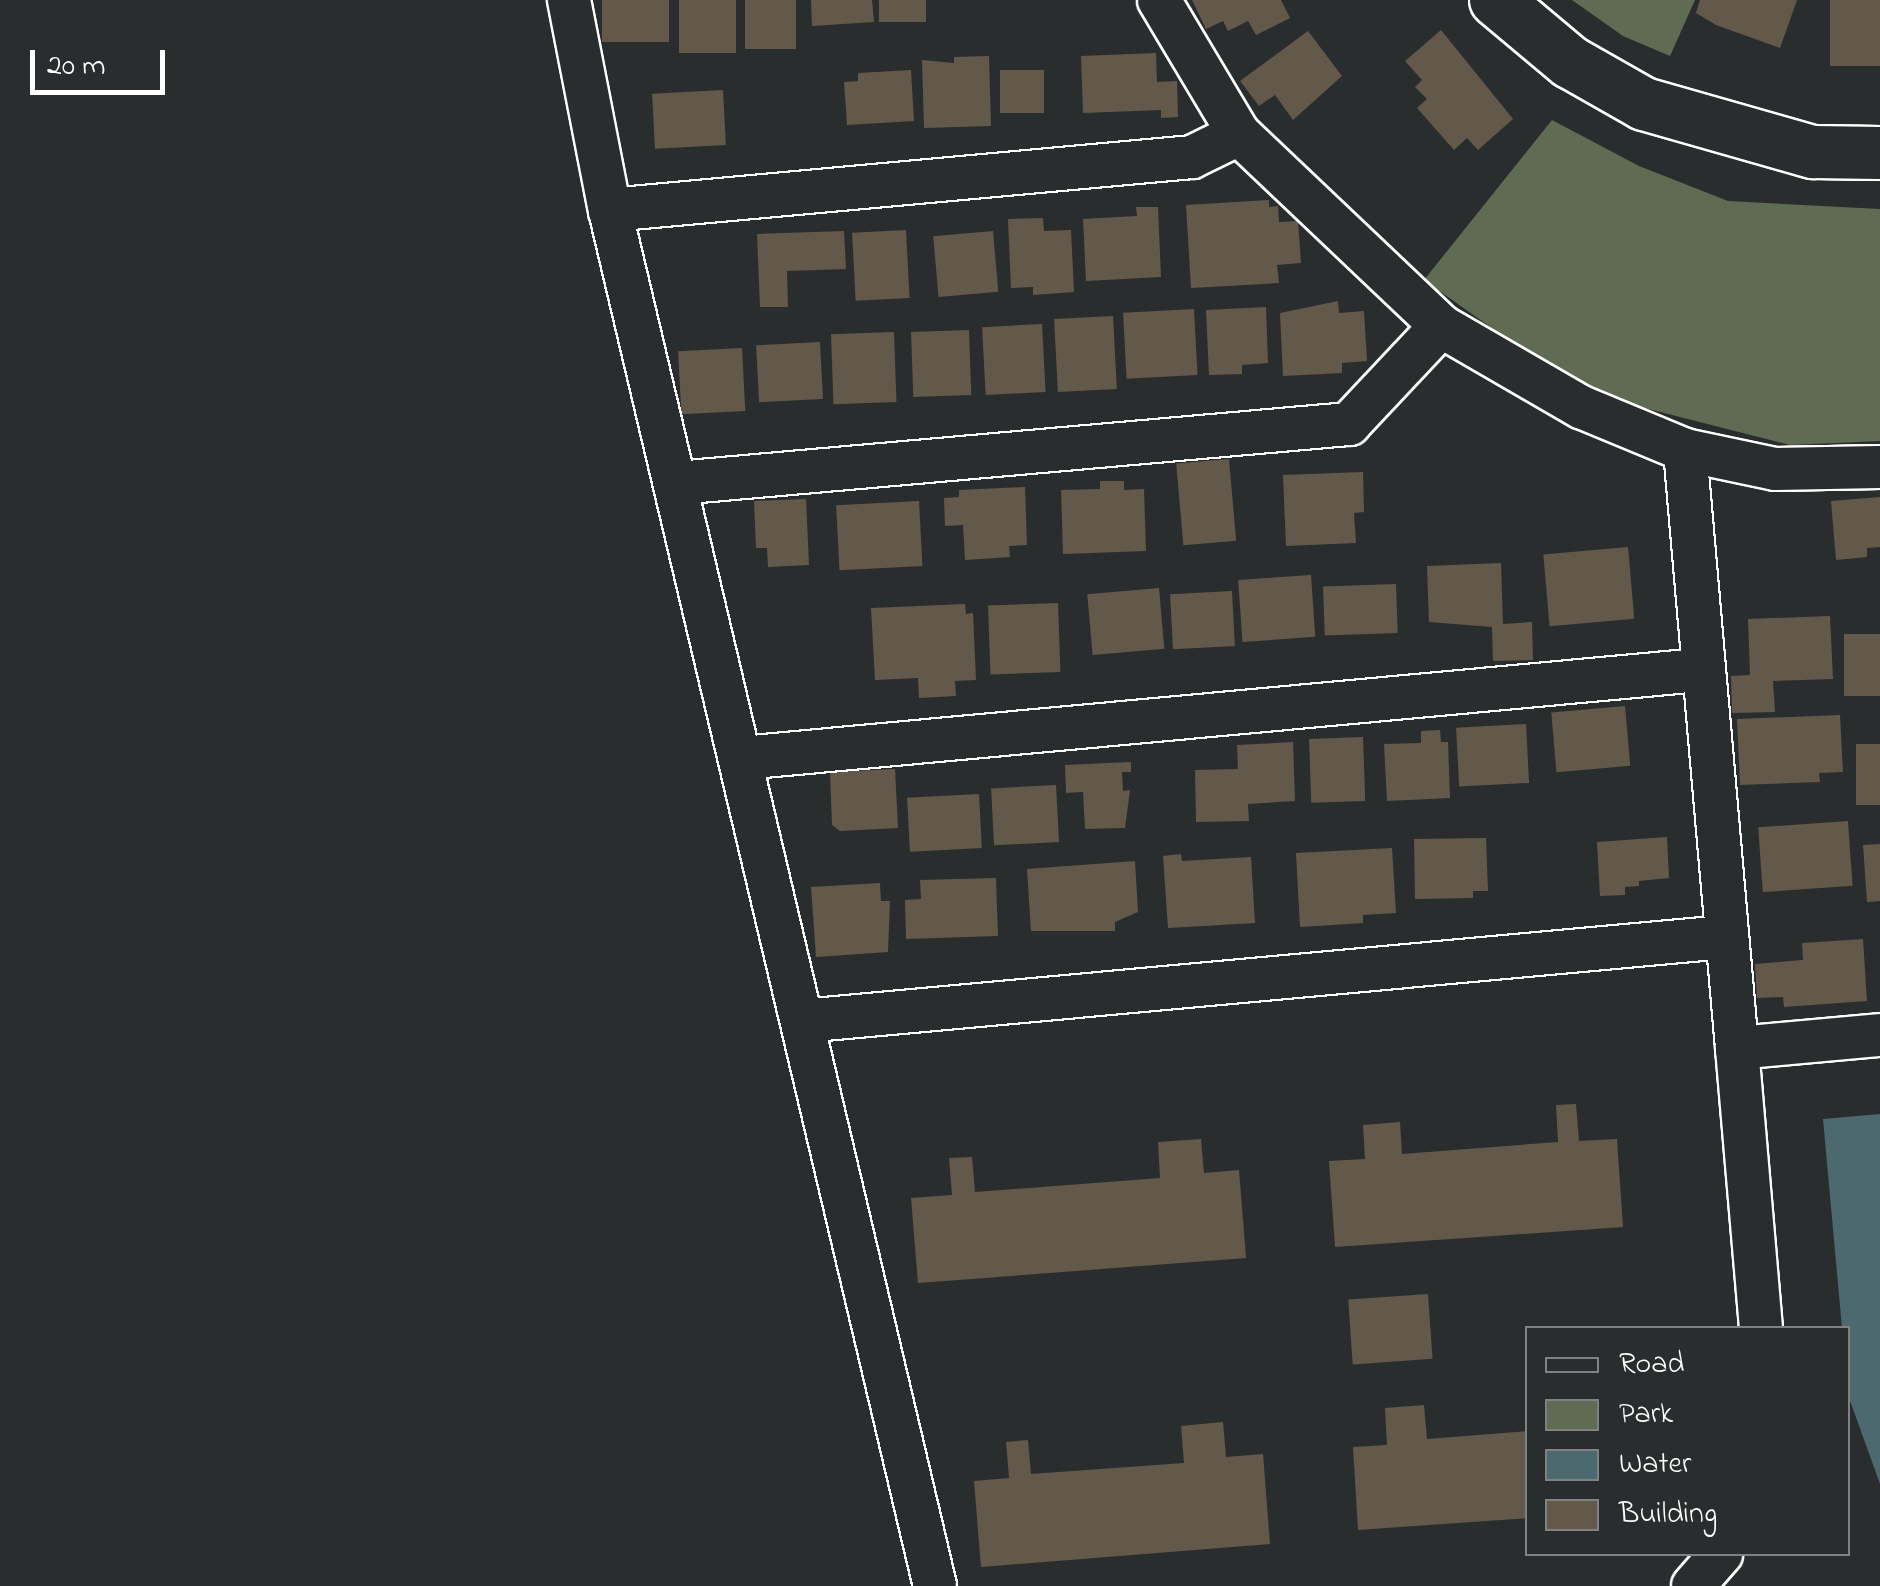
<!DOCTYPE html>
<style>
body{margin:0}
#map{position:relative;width:1880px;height:1586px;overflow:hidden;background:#2a2d2e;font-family:"Indie Flower",sans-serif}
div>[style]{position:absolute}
.green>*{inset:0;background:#606b53}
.water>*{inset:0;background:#4b696e}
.building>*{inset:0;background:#63594b;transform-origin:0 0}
.roads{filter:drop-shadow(2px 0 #fff) drop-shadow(-2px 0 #fff) drop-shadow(0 2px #fff) drop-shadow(0 -2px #fff)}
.minor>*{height:42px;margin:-21px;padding:0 21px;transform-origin:21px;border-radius:21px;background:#2a2d2e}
.tertiary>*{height:52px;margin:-26px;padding:0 26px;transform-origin:26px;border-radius:26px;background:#2a2d2e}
span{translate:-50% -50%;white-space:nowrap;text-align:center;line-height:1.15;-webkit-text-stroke:8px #2a2d2e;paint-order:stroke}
.legend{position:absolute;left:1525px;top:1326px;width:325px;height:230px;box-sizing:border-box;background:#2a2d2e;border:2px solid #7f8182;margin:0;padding:12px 18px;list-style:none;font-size:30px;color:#fff}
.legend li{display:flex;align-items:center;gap:20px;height:50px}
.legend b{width:50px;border:2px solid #7f8182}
.scale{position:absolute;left:30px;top:50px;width:135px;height:45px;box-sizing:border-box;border:5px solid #fff;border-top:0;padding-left:12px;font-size:30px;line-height:35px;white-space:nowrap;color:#fff;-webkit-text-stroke:8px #2a2d2e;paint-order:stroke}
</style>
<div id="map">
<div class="green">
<div style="clip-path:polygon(1572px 0,1695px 0,1670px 56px,1623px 36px)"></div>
<div style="clip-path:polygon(1552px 120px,1639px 166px,1728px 201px,1880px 209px,1880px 441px,1790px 445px,1625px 403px,1527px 353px,1424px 280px)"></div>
</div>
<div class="water">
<div style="clip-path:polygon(1880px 1114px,1880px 1484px,1849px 1398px,1848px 1328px,1842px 1328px,1823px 1119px)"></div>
</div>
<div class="building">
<div style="left:602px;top:0;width:67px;height:42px"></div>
<div style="left:679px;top:0;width:57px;height:53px"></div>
<div style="left:745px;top:0;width:51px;height:49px"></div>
<div style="clip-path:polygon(811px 0,872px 0,874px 22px,812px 26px)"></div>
<div style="left:879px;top:0;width:47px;height:22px"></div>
<div style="clip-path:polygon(1192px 0,1281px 0,1290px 18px,1256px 35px,1248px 21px,1228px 31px,1223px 21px,1206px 29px)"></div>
<div style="clip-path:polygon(1700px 0,1797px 0,1780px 48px,1716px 25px,1696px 13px)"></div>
<div style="left:1830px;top:0;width:50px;height:66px"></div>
<div style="clip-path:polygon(1441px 30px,1513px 119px,1478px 150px,1467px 138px,1454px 150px,1417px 108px,1427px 99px,1415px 87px,1422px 80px,1405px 61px)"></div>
<div style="clip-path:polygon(1308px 31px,1342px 76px,1293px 120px,1275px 95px,1259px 106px,1240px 81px)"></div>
<div style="clip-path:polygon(1156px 53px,1157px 82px,1177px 81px,1178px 117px,1161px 118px,1161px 110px,1083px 113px,1081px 56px)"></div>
<div style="clip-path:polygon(989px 56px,991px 126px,924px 128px,922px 60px,954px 63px,954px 57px)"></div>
<div style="clip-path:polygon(911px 70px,914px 121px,847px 125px,844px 82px,858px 81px,858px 73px)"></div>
<div style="left:1044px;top:70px;width:43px;height:44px;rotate:90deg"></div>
<div style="left:723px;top:90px;width:55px;height:71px;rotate:87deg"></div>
<div style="clip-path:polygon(1269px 200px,1269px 207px,1278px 206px,1279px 222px,1298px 221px,1301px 263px,1277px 265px,1279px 283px,1191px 288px,1186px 205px)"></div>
<div style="clip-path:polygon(1136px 207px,1158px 207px,1161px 277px,1086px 281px,1083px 219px,1137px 216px)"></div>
<div style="clip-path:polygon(1043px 218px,1044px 231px,1071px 230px,1074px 292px,1033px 295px,1033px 287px,1011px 288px,1008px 219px)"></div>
<div style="left:906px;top:230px;width:68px;height:54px;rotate:87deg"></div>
<div style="clip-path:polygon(844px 231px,846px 269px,787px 271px,788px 307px,760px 307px,757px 234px)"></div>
<div style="left:993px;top:231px;width:61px;height:60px;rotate:85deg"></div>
<div style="clip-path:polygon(1338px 301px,1339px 313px,1364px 311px,1367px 361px,1342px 363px,1342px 373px,1283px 376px,1280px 313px)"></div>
<div style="clip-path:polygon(1266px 307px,1268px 363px,1242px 365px,1242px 374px,1209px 375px,1206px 310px)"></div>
<div style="left:1194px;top:309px;width:66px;height:71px;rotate:87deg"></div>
<div style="left:1113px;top:316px;width:73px;height:59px;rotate:87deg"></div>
<div style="left:1042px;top:324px;width:68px;height:60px;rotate:87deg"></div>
<div style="left:969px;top:330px;width:65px;height:58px;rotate:88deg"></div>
<div style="left:894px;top:332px;width:70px;height:63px;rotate:88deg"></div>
<div style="left:820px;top:342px;width:57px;height:64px;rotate:87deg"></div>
<div style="left:742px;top:348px;width:63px;height:64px;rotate:87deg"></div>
<div style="left:1229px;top:459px;width:82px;height:53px;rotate:85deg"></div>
<div style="clip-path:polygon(1363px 472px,1364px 512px,1354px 513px,1356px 543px,1286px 546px,1283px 475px)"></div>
<div style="clip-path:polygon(1100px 481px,1124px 481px,1124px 490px,1144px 489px,1146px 551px,1063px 554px,1061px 490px,1100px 489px)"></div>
<div style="clip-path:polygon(1025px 487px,1027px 545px,1009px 546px,1010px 557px,965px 560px,963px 525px,945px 526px,944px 498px,959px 497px,959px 490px)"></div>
<div style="clip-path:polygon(1880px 497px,1880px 547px,1867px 548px,1867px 557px,1836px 560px,1831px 501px)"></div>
<div style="clip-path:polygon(806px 499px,809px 565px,768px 567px,767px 548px,756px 548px,754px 501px)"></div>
<div style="left:919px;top:501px;width:65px;height:83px;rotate:87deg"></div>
<div style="left:1628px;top:547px;width:72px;height:85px;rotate:85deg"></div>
<div style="clip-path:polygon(1501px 563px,1503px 624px,1532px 622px,1533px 660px,1493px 661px,1492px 627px,1429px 622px,1427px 566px)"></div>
<div style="left:1311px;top:575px;width:62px;height:73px;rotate:86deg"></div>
<div style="left:1396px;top:584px;width:49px;height:73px;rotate:88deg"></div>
<div style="left:1159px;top:588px;width:61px;height:72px;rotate:85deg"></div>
<div style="left:1232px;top:591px;width:55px;height:62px;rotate:87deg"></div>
<div style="left:1058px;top:603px;width:69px;height:70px;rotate:88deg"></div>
<div style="clip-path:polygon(965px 604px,966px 614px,973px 613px,976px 680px,955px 681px,956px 696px,919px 698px,918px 678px,875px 680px,871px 608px)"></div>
<div style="clip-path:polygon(1830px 616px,1833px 679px,1773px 681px,1775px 712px,1732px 713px,1731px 676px,1750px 675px,1748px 619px)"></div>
<div style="left:1880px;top:634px;width:62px;height:36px;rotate:90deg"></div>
<div style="left:1625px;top:706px;width:60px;height:74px;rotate:85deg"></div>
<div style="clip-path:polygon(1840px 715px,1843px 772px,1819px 773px,1820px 782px,1740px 785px,1737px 719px)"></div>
<div style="left:1526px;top:724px;width:59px;height:70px;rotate:87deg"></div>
<div style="clip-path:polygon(1440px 730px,1441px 742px,1448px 742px,1450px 798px,1387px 801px,1384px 744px,1421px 743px,1421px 731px)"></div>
<div style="left:1363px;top:737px;width:64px;height:54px;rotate:88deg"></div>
<div style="clip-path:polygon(1293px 742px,1295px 801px,1248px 804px,1249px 821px,1196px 822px,1195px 770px,1238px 769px,1237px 745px)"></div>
<div style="left:1880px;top:744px;width:61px;height:24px;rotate:90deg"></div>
<div style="clip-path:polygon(1131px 762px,1131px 772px,1122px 772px,1123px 791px,1130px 790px,1125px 828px,1085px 829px,1083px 792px,1066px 793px,1065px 765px)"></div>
<div style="clip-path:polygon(895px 769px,898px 828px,840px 831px,832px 825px,830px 772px)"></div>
<div style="left:1056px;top:785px;width:57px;height:65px;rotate:87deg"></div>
<div style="left:979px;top:794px;width:54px;height:72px;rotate:87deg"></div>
<div style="left:1848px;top:821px;width:65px;height:90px;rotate:86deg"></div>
<div style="clip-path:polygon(1667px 837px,1669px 878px,1639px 881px,1639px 886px,1625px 887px,1625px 895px,1600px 896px,1597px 842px)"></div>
<div style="clip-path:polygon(1486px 838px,1488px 891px,1473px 891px,1473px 898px,1415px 899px,1414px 839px)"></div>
<div style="clip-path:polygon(1880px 844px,1880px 901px,1867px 902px,1863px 845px)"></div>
<div style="clip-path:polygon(1392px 848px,1396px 913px,1363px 915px,1363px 923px,1300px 927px,1296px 853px)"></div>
<div style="clip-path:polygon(1181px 854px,1182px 861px,1251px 857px,1255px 923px,1168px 928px,1163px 856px)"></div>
<div style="clip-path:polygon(1135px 861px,1138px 912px,1115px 922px,1115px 931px,1031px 931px,1027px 869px)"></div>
<div style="clip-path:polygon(996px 878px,998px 936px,906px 939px,905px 900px,921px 899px,920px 880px)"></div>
<div style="clip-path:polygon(880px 883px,881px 901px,890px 901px,888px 952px,816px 957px,811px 887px)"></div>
<div style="clip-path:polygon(1863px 939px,1867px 1001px,1784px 1007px,1783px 997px,1757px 998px,1755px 964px,1803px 960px,1802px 943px)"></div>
<div style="clip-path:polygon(1576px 1104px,1579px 1141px,1617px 1139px,1623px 1227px,1335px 1247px,1329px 1161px,1365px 1159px,1363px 1125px,1400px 1122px,1402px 1154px,1558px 1142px,1556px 1105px)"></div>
<div style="clip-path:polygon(1201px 1139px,1204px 1173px,1239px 1170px,1246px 1258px,918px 1283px,911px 1198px,952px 1195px,949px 1158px,972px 1157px,975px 1192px,1160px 1178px,1158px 1142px)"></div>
<div style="left:1428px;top:1294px;width:65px;height:80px;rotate:86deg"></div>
<div style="clip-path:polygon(1424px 1405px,1427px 1439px,1528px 1431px,1528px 1518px,1358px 1530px,1353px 1447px,1387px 1445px,1385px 1408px)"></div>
<div style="clip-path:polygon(1223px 1422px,1226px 1457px,1263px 1454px,1270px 1544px,981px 1567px,974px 1481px,1009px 1478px,1006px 1442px,1028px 1440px,1031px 1474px,1184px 1463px,1181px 1426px)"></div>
</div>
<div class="roads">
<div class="minor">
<div style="left:569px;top:0;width:214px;rotate:79deg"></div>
<div style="left:610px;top:210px;width:1414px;rotate:76.71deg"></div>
<div style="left:1159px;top:0;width:156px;rotate:59.2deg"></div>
<div style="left:1239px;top:134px;width:279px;rotate:43.5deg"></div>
<div style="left:1441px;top:326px;width:162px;rotate:30.1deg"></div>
<div style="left:1581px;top:407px;width:113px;rotate:22.5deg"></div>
<div style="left:1685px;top:450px;width:92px;rotate:11.9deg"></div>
<div style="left:1775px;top:469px;width:105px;rotate:-1.1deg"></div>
<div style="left:610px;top:210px;width:584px;rotate:-5.2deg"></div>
<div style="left:1192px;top:157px;width:52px;rotate:-26.1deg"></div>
<div style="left:1685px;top:450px;width:600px;rotate:85.03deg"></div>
<div style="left:677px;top:483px;width:675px;rotate:-5.02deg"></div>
<div style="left:1349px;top:424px;width:134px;rotate:-46.8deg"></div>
<div style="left:742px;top:758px;width:961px;rotate:-5.25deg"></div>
<div style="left:803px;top:1021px;width:926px;rotate:-5.21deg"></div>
<div style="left:1761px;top:1328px;width:281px;rotate:-94.9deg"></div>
<div style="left:1737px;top:1048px;width:144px;rotate:-5.2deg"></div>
<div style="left:1693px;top:1586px;width:43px;rotate:-48.8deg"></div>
</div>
<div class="tertiary">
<div style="left:1496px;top:0;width:97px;rotate:40deg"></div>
<div style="left:1570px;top:62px;width:85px;rotate:29.6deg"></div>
<div style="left:1644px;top:104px;width:176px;rotate:15.9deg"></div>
<div style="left:1813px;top:152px;width:67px;rotate:0.9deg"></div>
</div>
</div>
<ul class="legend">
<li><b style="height:12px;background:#2a2d2e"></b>Road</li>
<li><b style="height:28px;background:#606b53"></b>Park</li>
<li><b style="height:28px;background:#4b696e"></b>Water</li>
<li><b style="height:28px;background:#63594b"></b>Building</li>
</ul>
<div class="scale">20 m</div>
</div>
